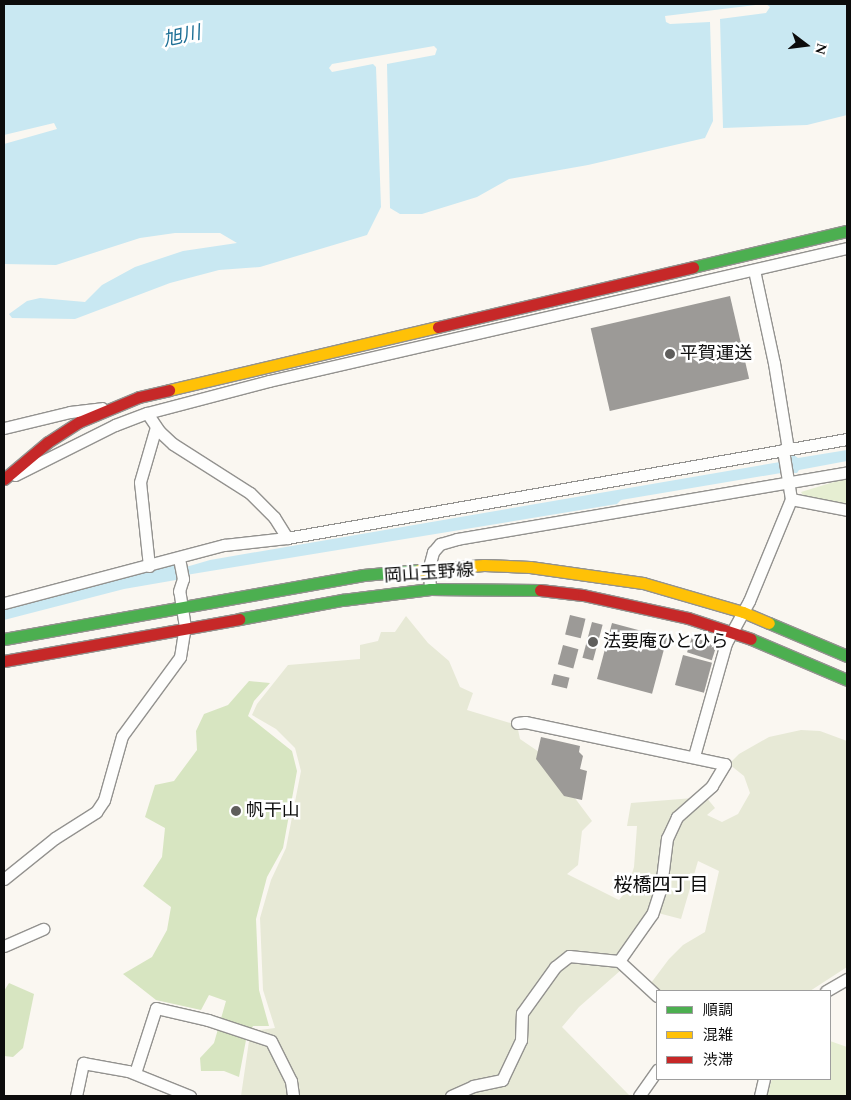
<!DOCTYPE html>
<meta charset="utf-8">
<style>
body{margin:0}
#map{position:relative;width:851px;height:1100px;overflow:hidden;background:#faf7f1;font-family:Spectral,"Noto Sans JP",serif}
div>[style]{position:absolute}
.green>*{inset:0;background:#e6eed2}
.forest>*{inset:0;background:#d7e5c1}
.cemetery>*{inset:0;background:#e7e9d6}
.water>*{inset:0;background:#c9e8f2}
.building>*{inset:0;background:#9c9a97;transform-origin:0 0}
.roads{filter:drop-shadow(1px 0 #93928f) drop-shadow(-1px 0 #93928f) drop-shadow(0 1px #93928f) drop-shadow(0 -1px #93928f)}
.street>*{height:11px;margin:-5.5px;padding:0 5.5px;transform-origin:5.5px;border-radius:5.5px;background:#fefefd}
.fast>*{height:11px;margin:-5.5px;padding:0 5.5px;transform-origin:5.5px;border-radius:5.5px;background:#4caf50}
.slow>*{height:11px;margin:-5.5px;padding:0 5.5px;transform-origin:5.5px;border-radius:5.5px;background:#ffc107}
.jam>*{height:11px;margin:-5.5px;padding:0 5.5px;transform-origin:5.5px;border-radius:5.5px;background:#c62828}
.dots>*{width:14px;height:14px;translate:-50% -50%;box-sizing:border-box;border:2px solid #fff;border-radius:50%}
span{translate:-50% -50%;white-space:nowrap;text-align:center;line-height:1.15;-webkit-text-stroke:5px #fff;paint-order:stroke}
.poi-label{font-size:18px;color:#0c0c0c}
.left{translate:0 -50%;text-align:left}
.street-label{font-size:18px;color:#0c0c0c}
.water-label{font-size:19px;color:#1e7096;font-style:italic}
.neighbourhood-label{font-size:19px;color:#0c0c0c}
.frame{position:absolute;inset:0;border:5px solid #0c0c0c;pointer-events:none}
.legend{position:absolute;left:656px;top:990px;width:175px;height:90px;box-sizing:border-box;background:#fff;border:1px solid #9e9e9e;margin:0;padding:6px 9px;list-style:none;font-size:15px;color:#0c0c0c}
.legend li{display:flex;align-items:center;gap:10px;height:25px}
.legend b{width:25px;border:1px solid #9e9e9e}
.north{position:absolute;left:781px;top:20px;width:50px;height:50px;-webkit-text-stroke:4px #fff;paint-order:stroke;rotate:105deg;font-size:14px;font-weight:700;line-height:20px;text-align:center;color:#0c0c0c}
.north::after{content:'';display:block;margin:auto;width:18px;height:22px;background:#0c0c0c;clip-path:polygon(50% 0,100% 100%,50% 72%,0 100%)}
</style>
<div id="map">
<div class="green">
<div style="clip-path:polygon(847px 478px,847px 506px,803px 495px,801px 492px)"></div>
<div style="clip-path:polygon(830px 1041px,847px 1047px,847px 1096px,767px 1096px,772px 1079px,830px 1079px)"></div>
</div>
<div class="forest">
<div style="clip-path:polygon(249px 681px,270px 683px,254px 701px,248px 716px,292px 751px,297px 771px,283px 848px,267px 877px,256px 919px,259px 990px,269px 1026px,253px 1026px,246px 1040px,239px 1077px,224px 1071px,201px 1071px,200px 1058px,214px 1043px,226px 1001px,209px 995px,201px 1010px,156px 1000px,123px 974px,152px 957px,167px 930px,171px 907px,143px 886px,162px 857px,165px 828px,145px 817px,155px 785px,174px 781px,197px 750px,196px 731px,204px 714px,228px 705px)"></div>
<div style="clip-path:polygon(9px 983px,34px 994px,23px 1048px,13px 1057px,4px 1056px,4px 991px)"></div>
</div>
<div class="cemetery">
<div style="clip-path:polygon(406px 616px,428px 643px,449px 661px,460px 687px,473px 693px,467px 710px,517px 725px,520px 739px,542px 754px,592px 821px,582px 831px,578px 865px,567px 874px,619px 900px,627px 890px,634px 867px,637px 826px,627px 826px,631px 803px,706px 797px,715px 808px,707px 815px,722px 822px,738px 814px,750px 793px,744px 776px,729px 764px,739px 754px,769px 737px,801px 730px,820px 731px,847px 741px,847px 967px,810px 991px,659px 991px,651px 983px,669px 959px,683px 945px,705px 932px,719px 871px,698px 861px,681px 919px,658px 913px,621px 970px,579px 1007px,562px 1027px,630px 1096px,241px 1096px,249px 1041px,253px 1031px,275px 1028px,263px 990px,260px 918px,271px 880px,286px 848px,301px 771px,295px 748px,276px 729px,252px 715px,257px 704px,288px 665px,360px 659px,360px 645px,378px 641px,381px 632px,395px 632px)"></div>
</div>
<div class="water">
<div style="clip-path:polygon(4px 4px,764px 4px,665px 16px,666px 22px,670px 24px,710px 22px,713px 121px,705px 138px,588px 165px,509px 179px,477px 197px,422px 214px,400px 214px,390px 208px,387px 64px,435px 55px,437px 49px,434px 46px,332px 64px,329px 68px,332px 72px,373px 64px,376px 67px,381px 207px,367px 235px,260px 267px,219px 270px,170px 283px,75px 319px,12px 318px,9px 314px,27px 301px,40px 298px,85px 302px,102px 285px,135px 267px,183px 251px,237px 243px,220px 233px,175px 233px,140px 238px,56px 265px,4px 264px,4px 144px,57px 129px,54px 123px,4px 135px)"></div>
<div style="clip-path:polygon(766px 4px,847px 4px,847px 115px,807px 125px,723px 128px,720px 19px,766px 13px,770px 7px)"></div>
<div style="clip-path:polygon(847px 450px,847px 461px,799px 470px,797px 473px,781px 473px,621px 500px,617px 504px,186px 575px,176px 580px,124px 589px,4px 620px,4px 608px,174px 565px,186px 567px,210px 560px,780px 462px,794px 455px,798px 458px)"></div>
</div>
<div class="building">
<div style="left:730px;top:296px;width:85px;height:143px;rotate:77deg"></div>
<div style="left:570px;top:615px;width:16px;height:20px;rotate:14deg"></div>
<div style="left:592px;top:622px;width:11px;height:37px;rotate:15deg"></div>
<div style="left:612px;top:623px;width:57px;height:58px;rotate:15deg"></div>
<div style="left:692px;top:637px;width:26px;height:16px;rotate:18deg"></div>
<div style="left:563px;top:645px;width:16px;height:20px;rotate:15deg"></div>
<div style="left:683px;top:655px;width:30px;height:31px;rotate:15deg"></div>
<div style="left:554px;top:674px;width:16px;height:11px;rotate:14deg"></div>
<div style="clip-path:polygon(541px 737px,580px 746px,579px 752px,583px 756px,580px 769px,587px 771px,582px 800px,564px 796px,536px 759px)"></div>
</div>
<div class="roads">
<div class="street">
<div style="left:754px;top:270px;width:95px;rotate:77.9deg"></div>
<div style="left:774px;top:363px;width:87px;rotate:80.8deg"></div>
<div style="left:147px;top:413px;width:22px;rotate:56deg"></div>
<div style="left:159px;top:431px;width:19px;rotate:43deg"></div>
<div style="left:173px;top:444px;width:91px;rotate:32.5deg"></div>
<div style="left:250px;top:493px;width:34px;rotate:45deg"></div>
<div style="left:274px;top:517px;width:25px;rotate:58deg"></div>
<div style="left:4px;top:428px;width:68px;rotate:-13.6deg"></div>
<div style="left:70px;top:412px;width:32px;rotate:-7deg"></div>
<div style="left:15px;top:475px;width:112px;rotate:-26.6deg"></div>
<div style="left:115px;top:425px;width:34px;rotate:-21deg"></div>
<div style="left:147px;top:413px;width:126px;rotate:-14.7deg"></div>
<div style="left:269px;top:381px;width:593px;rotate:-12.96deg"></div>
<div style="left:791px;top:499px;width:57px;rotate:11.1deg"></div>
<div style="left:149px;top:566px;width:84px;rotate:-96.1deg"></div>
<div style="left:140px;top:482px;width:57px;rotate:-73.8deg"></div>
<div style="left:430px;top:589px;width:22px;rotate:-93deg"></div>
<div style="left:429px;top:567px;width:16px;rotate:-75deg"></div>
<div style="left:433px;top:552px;width:11px;rotate:-49deg"></div>
<div style="left:440px;top:544px;width:18px;rotate:-16deg"></div>
<div style="left:457px;top:539px;width:396px;rotate:-9.7deg"></div>
<div style="left:4px;top:603px;width:228px;rotate:-14.8deg"></div>
<div style="left:224px;top:545px;width:63px;rotate:-6.3deg"></div>
<div style="left:287px;top:538px;width:569px;rotate:-10.03deg"></div>
<div style="left:517px;top:723px;width:8px;rotate:-7deg"></div>
<div style="left:525px;top:722px;width:204px;rotate:11.9deg"></div>
<div style="left:725px;top:764px;width:26px;rotate:121deg"></div>
<div style="left:712px;top:786px;width:47px;rotate:138.5deg"></div>
<div style="left:677px;top:817px;width:23px;rotate:115deg"></div>
<div style="left:667px;top:838px;width:49px;rotate:97deg"></div>
<div style="left:661px;top:887px;width:28px;rotate:108deg"></div>
<div style="left:652px;top:914px;width:57px;rotate:125.1deg"></div>
<div style="left:619px;top:961px;width:52px;rotate:42.6deg"></div>
<div style="left:694px;top:756px;width:117px;rotate:-74.2deg"></div>
<div style="left:726px;top:643px;width:48px;rotate:-61.3deg"></div>
<div style="left:749px;top:601px;width:110px;rotate:-67.6deg"></div>
<div style="left:791px;top:499px;width:50px;rotate:-99.3deg"></div>
<div style="left:4px;top:879px;width:65px;rotate:-38.8deg"></div>
<div style="left:55px;top:838px;width:49px;rotate:-32.4deg"></div>
<div style="left:96px;top:812px;width:14px;rotate:-56deg"></div>
<div style="left:104px;top:800px;width:66px;rotate:-74.3deg"></div>
<div style="left:122px;top:736px;width:98px;rotate:-53.7deg"></div>
<div style="left:180px;top:657px;width:30px;rotate:-81deg"></div>
<div style="left:185px;top:627px;width:36px;rotate:-99deg"></div>
<div style="left:179px;top:591px;width:13px;rotate:-72deg"></div>
<div style="left:183px;top:579px;width:21px;rotate:-101deg"></div>
<div style="left:4px;top:946px;width:43px;rotate:-23.6deg"></div>
<div style="left:826px;top:991px;width:24px;rotate:-30deg"></div>
<div style="left:135px;top:1073px;width:68px;rotate:-72.1deg"></div>
<div style="left:156px;top:1008px;width:53px;rotate:13deg"></div>
<div style="left:208px;top:1020px;width:66px;rotate:18.4deg"></div>
<div style="left:271px;top:1041px;width:45px;rotate:63.4deg"></div>
<div style="left:291px;top:1081px;width:15px;rotate:82deg"></div>
<div style="left:76px;top:1096px;width:34px;rotate:-78deg"></div>
<div style="left:83px;top:1063px;width:46px;rotate:10.1deg"></div>
<div style="left:128px;top:1071px;width:67px;rotate:22deg"></div>
<div style="left:451px;top:1096px;width:24px;rotate:-24deg"></div>
<div style="left:473px;top:1086px;width:30px;rotate:-12deg"></div>
<div style="left:502px;top:1080px;width:44px;rotate:-64.6deg"></div>
<div style="left:521px;top:1040px;width:27px;rotate:-88deg"></div>
<div style="left:522px;top:1013px;width:57px;rotate:-54.3deg"></div>
<div style="left:555px;top:967px;width:18px;rotate:-38deg"></div>
<div style="left:569px;top:956px;width:50px;rotate:5.7deg"></div>
<div style="left:639px;top:1096px;width:32px;rotate:-55deg"></div>
<div style="left:760px;top:1096px;width:17px;rotate:-77deg"></div>
</div>
<div class="fast">
<div style="left:693px;top:267px;width:158px;rotate:-13.2deg"></div>
<div style="left:239px;top:619px;width:105px;rotate:-10.5deg"></div>
<div style="left:342px;top:600px;width:89px;rotate:-7.1deg"></div>
<div style="left:430px;top:589px;width:110px;rotate:0.5deg"></div>
<div style="left:769px;top:623px;width:85px;rotate:22.9deg"></div>
<div style="left:4px;top:639px;width:365px;rotate:-10.1deg"></div>
<div style="left:363px;top:575px;width:56px;rotate:-5.1deg"></div>
<div style="left:751px;top:639px;width:104px;rotate:23.1deg"></div>
</div>
<div class="slow">
<div style="left:169px;top:390px;width:276px;rotate:-13.2deg"></div>
<div style="left:419px;top:570px;width:65px;rotate:-4.4deg"></div>
<div style="left:484px;top:565px;width:46px;rotate:2.5deg"></div>
<div style="left:530px;top:567px;width:114px;rotate:8.1deg"></div>
<div style="left:643px;top:583px;width:104px;rotate:16.2deg"></div>
<div style="left:743px;top:612px;width:28px;rotate:23deg"></div>
</div>
<div class="jam">
<div style="left:438px;top:327px;width:262px;rotate:-13.2deg"></div>
<div style="left:4px;top:479px;width:57px;rotate:-40.1deg"></div>
<div style="left:48px;top:442px;width:37px;rotate:-33deg"></div>
<div style="left:79px;top:422px;width:65px;rotate:-22.6deg"></div>
<div style="left:139px;top:397px;width:31px;rotate:-13deg"></div>
<div style="left:540px;top:590px;width:43px;rotate:6.6deg"></div>
<div style="left:583px;top:595px;width:107px;rotate:12.4deg"></div>
<div style="left:688px;top:618px;width:66px;rotate:18.4deg"></div>
<div style="left:4px;top:661px;width:239px;rotate:-10.1deg"></div>
</div>
</div>
<div class="dots">
<div style="left:670px;top:354px;background:#5f5e5c"></div>
<div style="left:593px;top:642px;background:#5f5e5c"></div>
<div style="left:236px;top:811px;background:#5f5e5c"></div>
</div>
<div class="poi-label">
<span class="left" style="left:680px;top:354px">平賀運送</span>
<span class="left" style="left:603px;top:642px">法要庵ひとひら</span>
<span class="left" style="left:246px;top:811px">帆干山</span>
</div>
<div class="street-label">
<span style="left:429px;top:574px;rotate:-4deg">岡山玉野線</span>
</div>
<div class="water-label">
<span style="left:182px;top:37px;rotate:-12deg">旭川</span>
</div>
<div class="neighbourhood-label">
<span style="left:661px;top:886px">桜橋四丁目</span>
</div>
<div class="frame"></div>
<ul class="legend">
<li><b style="height:6px;background:#4caf50"></b>順調</li>
<li><b style="height:6px;background:#ffc107"></b>混雑</li>
<li><b style="height:6px;background:#c62828"></b>渋滞</li>
</ul>
<div class="north">N</div>
</div>
